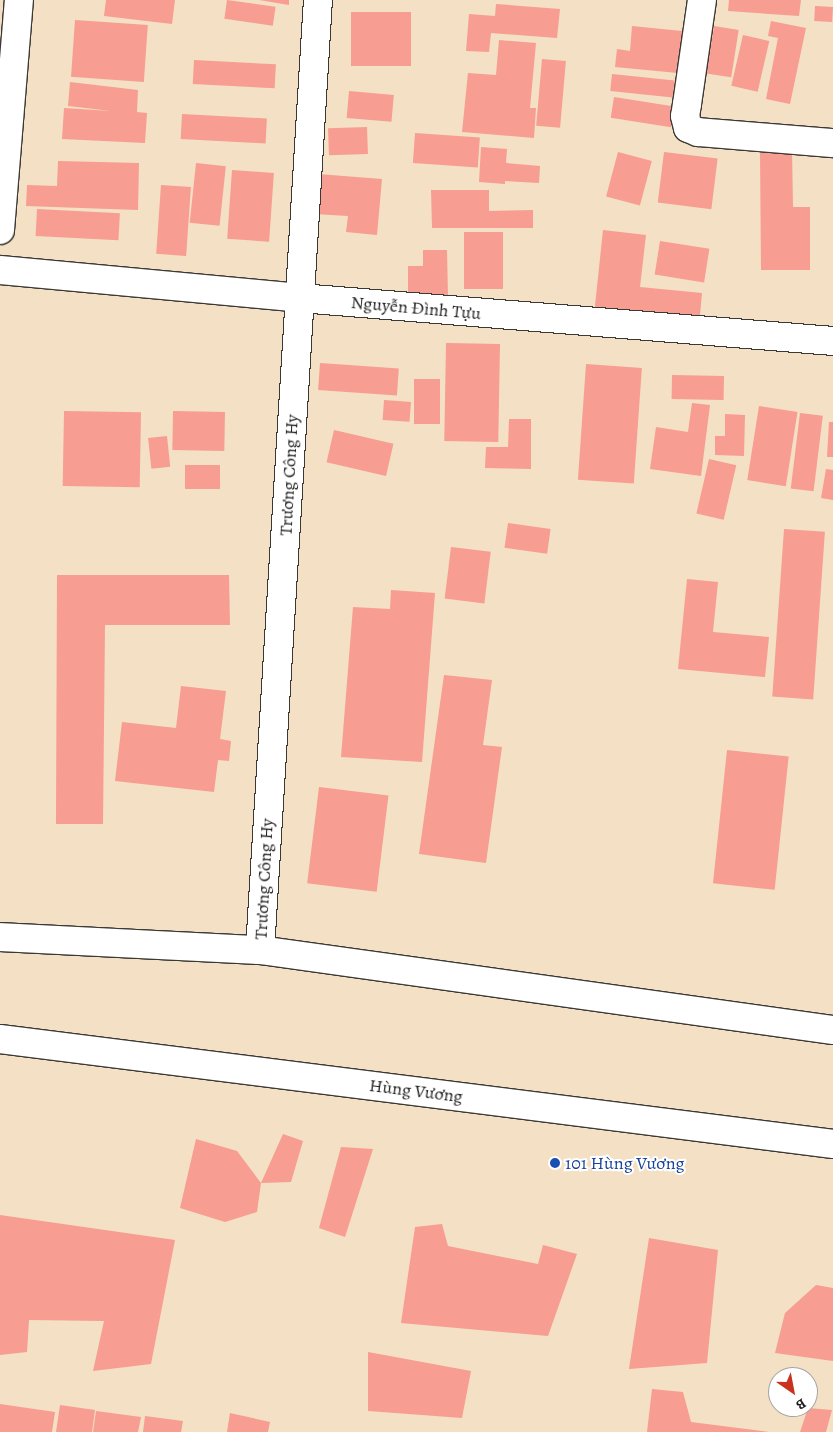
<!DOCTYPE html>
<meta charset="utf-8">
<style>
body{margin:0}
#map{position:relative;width:833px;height:1432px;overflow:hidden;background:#f4e0c4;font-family:Alegreya,serif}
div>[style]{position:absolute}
.building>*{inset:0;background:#f79d91;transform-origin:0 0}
.roads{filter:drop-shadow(1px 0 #3c3935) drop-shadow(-1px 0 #3c3935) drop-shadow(0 1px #3c3935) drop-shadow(0 -1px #3c3935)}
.minor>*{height:28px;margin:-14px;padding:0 14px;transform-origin:14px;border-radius:14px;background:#fff}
.secondary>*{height:28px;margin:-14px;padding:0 14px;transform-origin:14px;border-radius:14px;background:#fff}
.dots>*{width:14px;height:14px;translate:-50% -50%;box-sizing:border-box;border:2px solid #fff;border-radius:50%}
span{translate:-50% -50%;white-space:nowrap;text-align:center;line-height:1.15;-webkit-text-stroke:4px #fff;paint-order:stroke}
.street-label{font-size:18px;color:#1c1c1c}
.transit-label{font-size:18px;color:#164399}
.left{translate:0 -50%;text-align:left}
.north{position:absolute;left:768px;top:1367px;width:50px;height:50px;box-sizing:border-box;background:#fff;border:1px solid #a4a4a4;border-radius:50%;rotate:147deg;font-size:14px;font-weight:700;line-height:20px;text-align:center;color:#1c1c1c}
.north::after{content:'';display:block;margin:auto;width:18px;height:22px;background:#c8321e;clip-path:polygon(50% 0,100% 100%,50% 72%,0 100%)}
</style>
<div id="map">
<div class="building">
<div style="clip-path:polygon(106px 0,175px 0,172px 24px,104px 16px)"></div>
<div style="left:227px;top:0;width:49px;height:19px;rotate:8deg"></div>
<div style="clip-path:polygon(259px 0,289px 0,289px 5px)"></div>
<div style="clip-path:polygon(729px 0,801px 0,799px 16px,728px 11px)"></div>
<div style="clip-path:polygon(496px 4px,560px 9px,557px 38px,491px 33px,489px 52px,466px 51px,469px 14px,495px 16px)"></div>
<div style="left:815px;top:6px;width:18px;height:15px;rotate:3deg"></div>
<div style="left:351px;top:12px;width:60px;height:54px"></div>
<div style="left:75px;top:20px;width:73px;height:57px;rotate:4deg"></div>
<div style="clip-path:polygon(771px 21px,806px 28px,790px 104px,766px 99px,778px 38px,768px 36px)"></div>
<div style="clip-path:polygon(632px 26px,692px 32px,688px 74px,615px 67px,617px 49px,630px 51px)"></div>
<div style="left:714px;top:26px;width:25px;height:48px;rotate:9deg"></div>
<div style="left:743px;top:35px;width:27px;height:52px;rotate:13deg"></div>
<div style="clip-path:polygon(499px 40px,536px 43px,530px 108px,536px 108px,534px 138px,462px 132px,468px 73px,496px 75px)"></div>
<div style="left:542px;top:59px;width:24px;height:67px;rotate:5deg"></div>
<div style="left:194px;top:60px;width:82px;height:24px;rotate:3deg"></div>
<div style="left:612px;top:74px;width:63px;height:17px;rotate:6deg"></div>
<div style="clip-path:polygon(70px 82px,138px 90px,137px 112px,147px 113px,145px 143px,62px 139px,64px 108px,111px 111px,68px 106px)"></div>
<div style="left:349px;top:91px;width:45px;height:27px;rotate:5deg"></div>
<div style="left:614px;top:97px;width:61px;height:21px;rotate:9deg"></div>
<div style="left:182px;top:114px;width:85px;height:25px;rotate:3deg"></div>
<div style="left:367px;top:127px;width:27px;height:39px;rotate:88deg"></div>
<div style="left:415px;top:133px;width:65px;height:30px;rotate:4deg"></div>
<div style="clip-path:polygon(481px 147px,507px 149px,506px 163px,540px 166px,539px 183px,505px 181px,505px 184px,479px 182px)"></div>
<div style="clip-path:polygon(792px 149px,793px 207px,810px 207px,810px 270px,761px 270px,760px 150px)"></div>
<div style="left:618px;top:152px;width:35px;height:46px;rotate:15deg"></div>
<div style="left:664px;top:152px;width:54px;height:51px;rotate:7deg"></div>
<div style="clip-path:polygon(58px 161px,139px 163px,138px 210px,26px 206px,27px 185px,57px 186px)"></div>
<div style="left:196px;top:163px;width:30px;height:60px;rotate:6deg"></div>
<div style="left:232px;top:170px;width:42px;height:69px;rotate:4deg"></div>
<div style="clip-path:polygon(318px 174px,382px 179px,377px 235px,346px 232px,348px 216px,314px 214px)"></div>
<div style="left:161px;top:185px;width:30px;height:69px;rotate:4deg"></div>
<div style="clip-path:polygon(431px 190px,489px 190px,489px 211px,533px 210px,533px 228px,432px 228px)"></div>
<div style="left:37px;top:209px;width:83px;height:27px;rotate:3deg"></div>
<div style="clip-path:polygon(603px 230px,646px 235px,640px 287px,702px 293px,699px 326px,594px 315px)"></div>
<div style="left:464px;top:232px;width:39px;height:57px"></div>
<div style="left:660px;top:241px;width:50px;height:34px;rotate:9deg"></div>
<div style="clip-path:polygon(423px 250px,447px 250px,448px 296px,408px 296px,408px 266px,423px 266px)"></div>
<div style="left:446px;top:343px;width:54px;height:98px;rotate:1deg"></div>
<div style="left:320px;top:363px;width:79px;height:27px;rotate:4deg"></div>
<div style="left:586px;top:364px;width:56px;height:116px;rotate:4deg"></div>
<div style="left:672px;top:375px;width:52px;height:24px;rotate:1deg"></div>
<div style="left:414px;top:379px;width:26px;height:45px"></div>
<div style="left:384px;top:400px;width:27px;height:20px;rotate:4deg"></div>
<div style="clip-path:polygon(692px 403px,710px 405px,701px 476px,650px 469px,656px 427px,688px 432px)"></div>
<div style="left:759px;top:406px;width:39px;height:75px;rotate:9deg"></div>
<div style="left:64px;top:411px;width:77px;height:75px;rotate:1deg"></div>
<div style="left:173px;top:411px;width:52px;height:39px;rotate:1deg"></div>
<div style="left:800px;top:413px;width:23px;height:76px;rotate:7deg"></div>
<div style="clip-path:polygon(725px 414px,745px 415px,744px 456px,715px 455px,715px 436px,725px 436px)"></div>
<div style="clip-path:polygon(509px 419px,531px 419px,531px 469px,485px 468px,486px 447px,508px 447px)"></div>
<div style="clip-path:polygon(829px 422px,833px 422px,833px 457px,827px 457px)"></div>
<div style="left:334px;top:430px;width:61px;height:33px;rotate:13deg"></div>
<div style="left:167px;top:436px;width:31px;height:19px;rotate:84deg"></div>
<div style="left:709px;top:459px;width:28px;height:56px;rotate:13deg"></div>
<div style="left:220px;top:465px;width:24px;height:35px;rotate:90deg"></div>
<div style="clip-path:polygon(826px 469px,833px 470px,833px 500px,821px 498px)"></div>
<div style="left:508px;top:523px;width:43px;height:25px;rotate:8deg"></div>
<div style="left:784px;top:529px;width:41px;height:168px;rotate:4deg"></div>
<div style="left:451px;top:547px;width:40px;height:52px;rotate:7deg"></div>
<div style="clip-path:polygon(57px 575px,229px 575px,230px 625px,105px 625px,103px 824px,56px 824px)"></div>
<div style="clip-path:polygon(687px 579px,718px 582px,713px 632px,769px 637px,765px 677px,678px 669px)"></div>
<div style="clip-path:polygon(391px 590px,435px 593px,422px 762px,341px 757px,353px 607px,390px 609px)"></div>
<div style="clip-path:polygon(444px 675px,492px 680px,483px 745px,502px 747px,486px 863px,419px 854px)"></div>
<div style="clip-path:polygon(181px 686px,226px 691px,220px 739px,231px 741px,229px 761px,218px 760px,214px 792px,115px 781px,122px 722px,176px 728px)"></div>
<div style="left:727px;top:750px;width:62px;height:134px;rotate:6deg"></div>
<div style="left:319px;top:787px;width:70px;height:97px;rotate:7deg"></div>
<div style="clip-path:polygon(283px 1134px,303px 1141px,291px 1182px,261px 1183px,257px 1212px,225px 1222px,180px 1208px,196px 1139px,237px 1151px,261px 1183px)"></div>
<div style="clip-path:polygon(341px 1147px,373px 1149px,345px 1237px,319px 1228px)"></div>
<div style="clip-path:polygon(0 1215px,175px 1240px,151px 1364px,93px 1371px,104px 1321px,29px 1320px,27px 1352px,0 1355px)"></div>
<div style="clip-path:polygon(442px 1224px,448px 1246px,538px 1264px,543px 1245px,577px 1254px,548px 1336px,401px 1323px,415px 1227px)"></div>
<div style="clip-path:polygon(649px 1238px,718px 1250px,707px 1363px,629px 1369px)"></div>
<div style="clip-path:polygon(816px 1285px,833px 1288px,833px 1361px,775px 1353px,785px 1313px)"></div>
<div style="clip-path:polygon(368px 1352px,471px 1371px,462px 1418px,368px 1411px)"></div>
<div style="clip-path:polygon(652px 1389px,683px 1392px,691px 1422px,769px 1432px,647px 1432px)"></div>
<div style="clip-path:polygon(0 1404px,55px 1412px,52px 1432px,0 1432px)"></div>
<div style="clip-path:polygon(60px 1405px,95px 1410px,92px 1432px,56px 1432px)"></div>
<div style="clip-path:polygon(808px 1408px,832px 1410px,826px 1432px,800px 1432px)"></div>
<div style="clip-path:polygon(96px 1411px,141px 1417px,138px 1432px,93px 1432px)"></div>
<div style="clip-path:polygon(230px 1413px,270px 1422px,268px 1432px,227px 1432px)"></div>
<div style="clip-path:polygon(145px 1416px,183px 1421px,181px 1432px,143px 1432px)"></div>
</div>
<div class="roads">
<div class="minor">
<div style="left:702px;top:0;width:105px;rotate:98.2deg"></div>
<div style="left:687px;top:104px;width:12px;rotate:99deg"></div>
<div style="left:685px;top:116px;width:12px;rotate:76deg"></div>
<div style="left:688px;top:128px;width:11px;rotate:22deg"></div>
<div style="left:698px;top:132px;width:135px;rotate:4.7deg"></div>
<div style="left:0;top:230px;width:231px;rotate:-85.3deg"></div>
<div style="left:0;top:270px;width:301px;rotate:5.3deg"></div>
<div style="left:300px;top:298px;width:535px;rotate:4.61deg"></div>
<div style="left:260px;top:950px;width:952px;rotate:-86.51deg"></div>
</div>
<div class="secondary">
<div style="left:0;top:937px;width:260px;rotate:2.9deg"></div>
<div style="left:260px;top:950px;width:579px;rotate:7.95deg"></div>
<div style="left:0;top:1039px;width:840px;rotate:7.18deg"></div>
</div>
</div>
<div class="dots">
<div style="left:555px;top:1163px;background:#1a4fb4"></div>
</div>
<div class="street-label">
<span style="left:416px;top:308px;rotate:5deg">Nguyễn Đình Tựu</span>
<span style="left:289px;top:475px;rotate:-87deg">Trương Công Hy</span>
<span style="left:264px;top:879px;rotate:-87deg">Trương Công Hy</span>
<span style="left:416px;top:1091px;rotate:7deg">Hùng Vương</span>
</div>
<div class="transit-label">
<span class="left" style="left:565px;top:1163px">101 Hùng Vương</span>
</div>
<div class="north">B</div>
</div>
